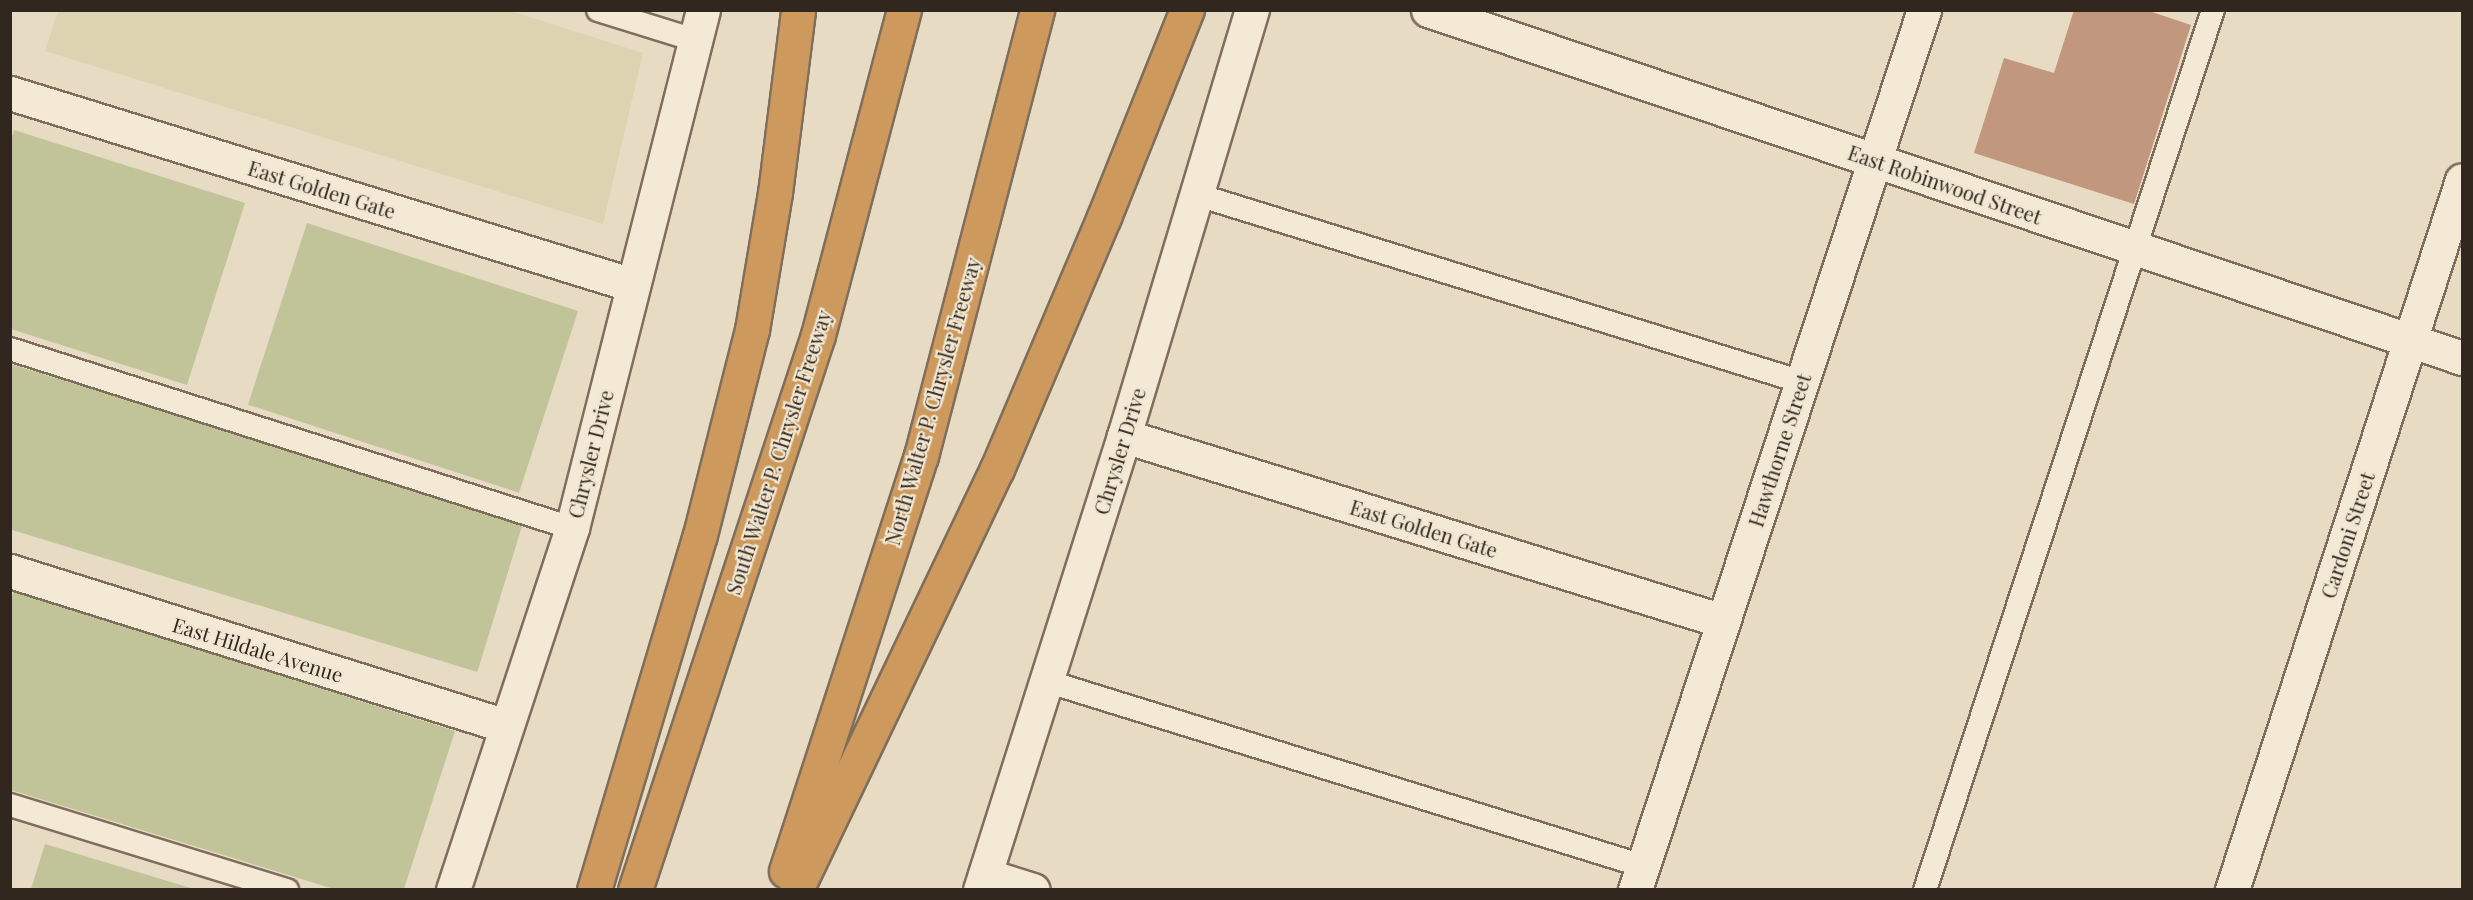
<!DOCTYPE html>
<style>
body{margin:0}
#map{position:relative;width:2473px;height:900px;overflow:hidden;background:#e7dbc3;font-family:"Playfair Display",serif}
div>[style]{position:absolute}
.farmland>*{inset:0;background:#dcd4b1}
.green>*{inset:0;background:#c0c498;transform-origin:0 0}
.building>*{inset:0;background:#c1977d}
.roads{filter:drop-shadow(2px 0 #7f6e5c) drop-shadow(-2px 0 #7f6e5c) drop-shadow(0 2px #7f6e5c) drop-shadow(0 -2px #7f6e5c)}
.service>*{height:22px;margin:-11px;padding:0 11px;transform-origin:11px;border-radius:11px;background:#f4e9d5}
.minor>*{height:33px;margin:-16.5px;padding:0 16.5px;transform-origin:16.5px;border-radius:16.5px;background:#f4e9d5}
.secondary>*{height:33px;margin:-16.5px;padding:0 16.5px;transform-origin:16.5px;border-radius:16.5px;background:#f4e9d5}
.motorway>*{height:33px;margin:-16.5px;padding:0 16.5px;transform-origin:16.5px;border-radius:16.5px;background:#cd995d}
span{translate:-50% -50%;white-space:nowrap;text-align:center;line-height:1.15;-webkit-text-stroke:4.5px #f0e6d1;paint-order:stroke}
.street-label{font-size:20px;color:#31271e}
.frame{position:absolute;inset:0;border:12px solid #31271e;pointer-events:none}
</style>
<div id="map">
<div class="farmland">
<div style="clip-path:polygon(508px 10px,643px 53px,603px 224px,45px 51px,58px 11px)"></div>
</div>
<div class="green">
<div style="clip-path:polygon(14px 130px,245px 203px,187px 385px,11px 329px,10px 142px)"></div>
<div style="left:307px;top:223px;width:285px;height:191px;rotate:18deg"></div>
<div style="left:10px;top:364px;width:537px;height:158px;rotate:17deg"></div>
<div style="clip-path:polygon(14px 591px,455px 731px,404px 889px,334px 889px,11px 790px,10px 602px)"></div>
<div style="clip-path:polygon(45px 844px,194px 889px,31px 889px)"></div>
</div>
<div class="building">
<div style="clip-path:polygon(2074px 10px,2146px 10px,2191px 25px,2134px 204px,1974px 153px,2004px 58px,2054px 73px)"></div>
</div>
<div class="roads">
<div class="service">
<div style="left:598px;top:10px;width:102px;rotate:17.2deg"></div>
<div style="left:1198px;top:195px;width:632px;rotate:17.2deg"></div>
<div style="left:10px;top:349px;width:590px;rotate:17.67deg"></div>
<div style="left:1046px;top:681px;width:625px;rotate:17.22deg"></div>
<div style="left:10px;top:805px;width:290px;rotate:17.1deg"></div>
<div style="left:1925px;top:890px;width:926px;rotate:-71.88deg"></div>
</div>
<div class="minor">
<div style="left:1428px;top:10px;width:1091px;rotate:18.6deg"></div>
<div style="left:10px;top:93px;width:652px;rotate:17.13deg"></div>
<div style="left:1124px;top:436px;width:627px;rotate:17.16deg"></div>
<div style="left:10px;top:571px;width:520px;rotate:17.35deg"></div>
<div style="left:985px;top:875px;width:50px;rotate:17.4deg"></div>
<div style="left:1635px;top:890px;width:926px;rotate:-71.82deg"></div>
<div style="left:2232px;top:890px;width:746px;rotate:-72.05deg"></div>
</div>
<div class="secondary">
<div style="left:453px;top:890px;width:381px;rotate:-71.8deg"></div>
<div style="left:572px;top:528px;width:534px;rotate:-75.81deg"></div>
<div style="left:980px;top:890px;width:476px;rotate:-72.4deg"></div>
<div style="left:1124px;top:436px;width:445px;rotate:-73.3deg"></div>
</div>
<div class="motorway">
<div style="left:786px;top:871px;width:436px;rotate:-72deg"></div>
<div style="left:921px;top:456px;width:461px;rotate:-75.4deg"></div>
<div style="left:594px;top:890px;width:370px;rotate:-73.4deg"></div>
<div style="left:700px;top:535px;width:211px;rotate:-75.8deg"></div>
<div style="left:752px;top:330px;width:139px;rotate:-80.5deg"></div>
<div style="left:775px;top:193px;width:184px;rotate:-82.8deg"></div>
<div style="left:635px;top:890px;width:584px;rotate:-71.75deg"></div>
<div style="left:818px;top:335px;width:336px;rotate:-75.2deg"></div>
<div style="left:796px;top:890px;width:467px;rotate:-64.5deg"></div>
<div style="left:997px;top:469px;width:274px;rotate:-67deg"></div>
<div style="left:1104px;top:217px;width:223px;rotate:-68.2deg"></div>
</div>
</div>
<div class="street-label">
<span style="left:1945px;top:184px;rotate:19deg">East Robinwood Street</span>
<span style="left:322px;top:189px;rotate:17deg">East Golden Gate</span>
<span style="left:932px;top:401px;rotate:-74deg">North Walter P. Chrysler Freeway</span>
<span style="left:1779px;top:450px;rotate:-72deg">Hawthorne Street</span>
<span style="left:1119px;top:451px;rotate:-73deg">Chrysler Drive</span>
<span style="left:778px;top:452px;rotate:-72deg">South Walter P. Chrysler Freeway</span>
<span style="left:590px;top:454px;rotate:-76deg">Chrysler Drive</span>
<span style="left:1424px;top:528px;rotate:17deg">East Golden Gate</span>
<span style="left:2347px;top:535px;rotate:-72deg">Cardoni Street</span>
<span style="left:258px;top:649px;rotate:17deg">East Hildale Avenue</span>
</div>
<div class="frame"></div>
</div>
